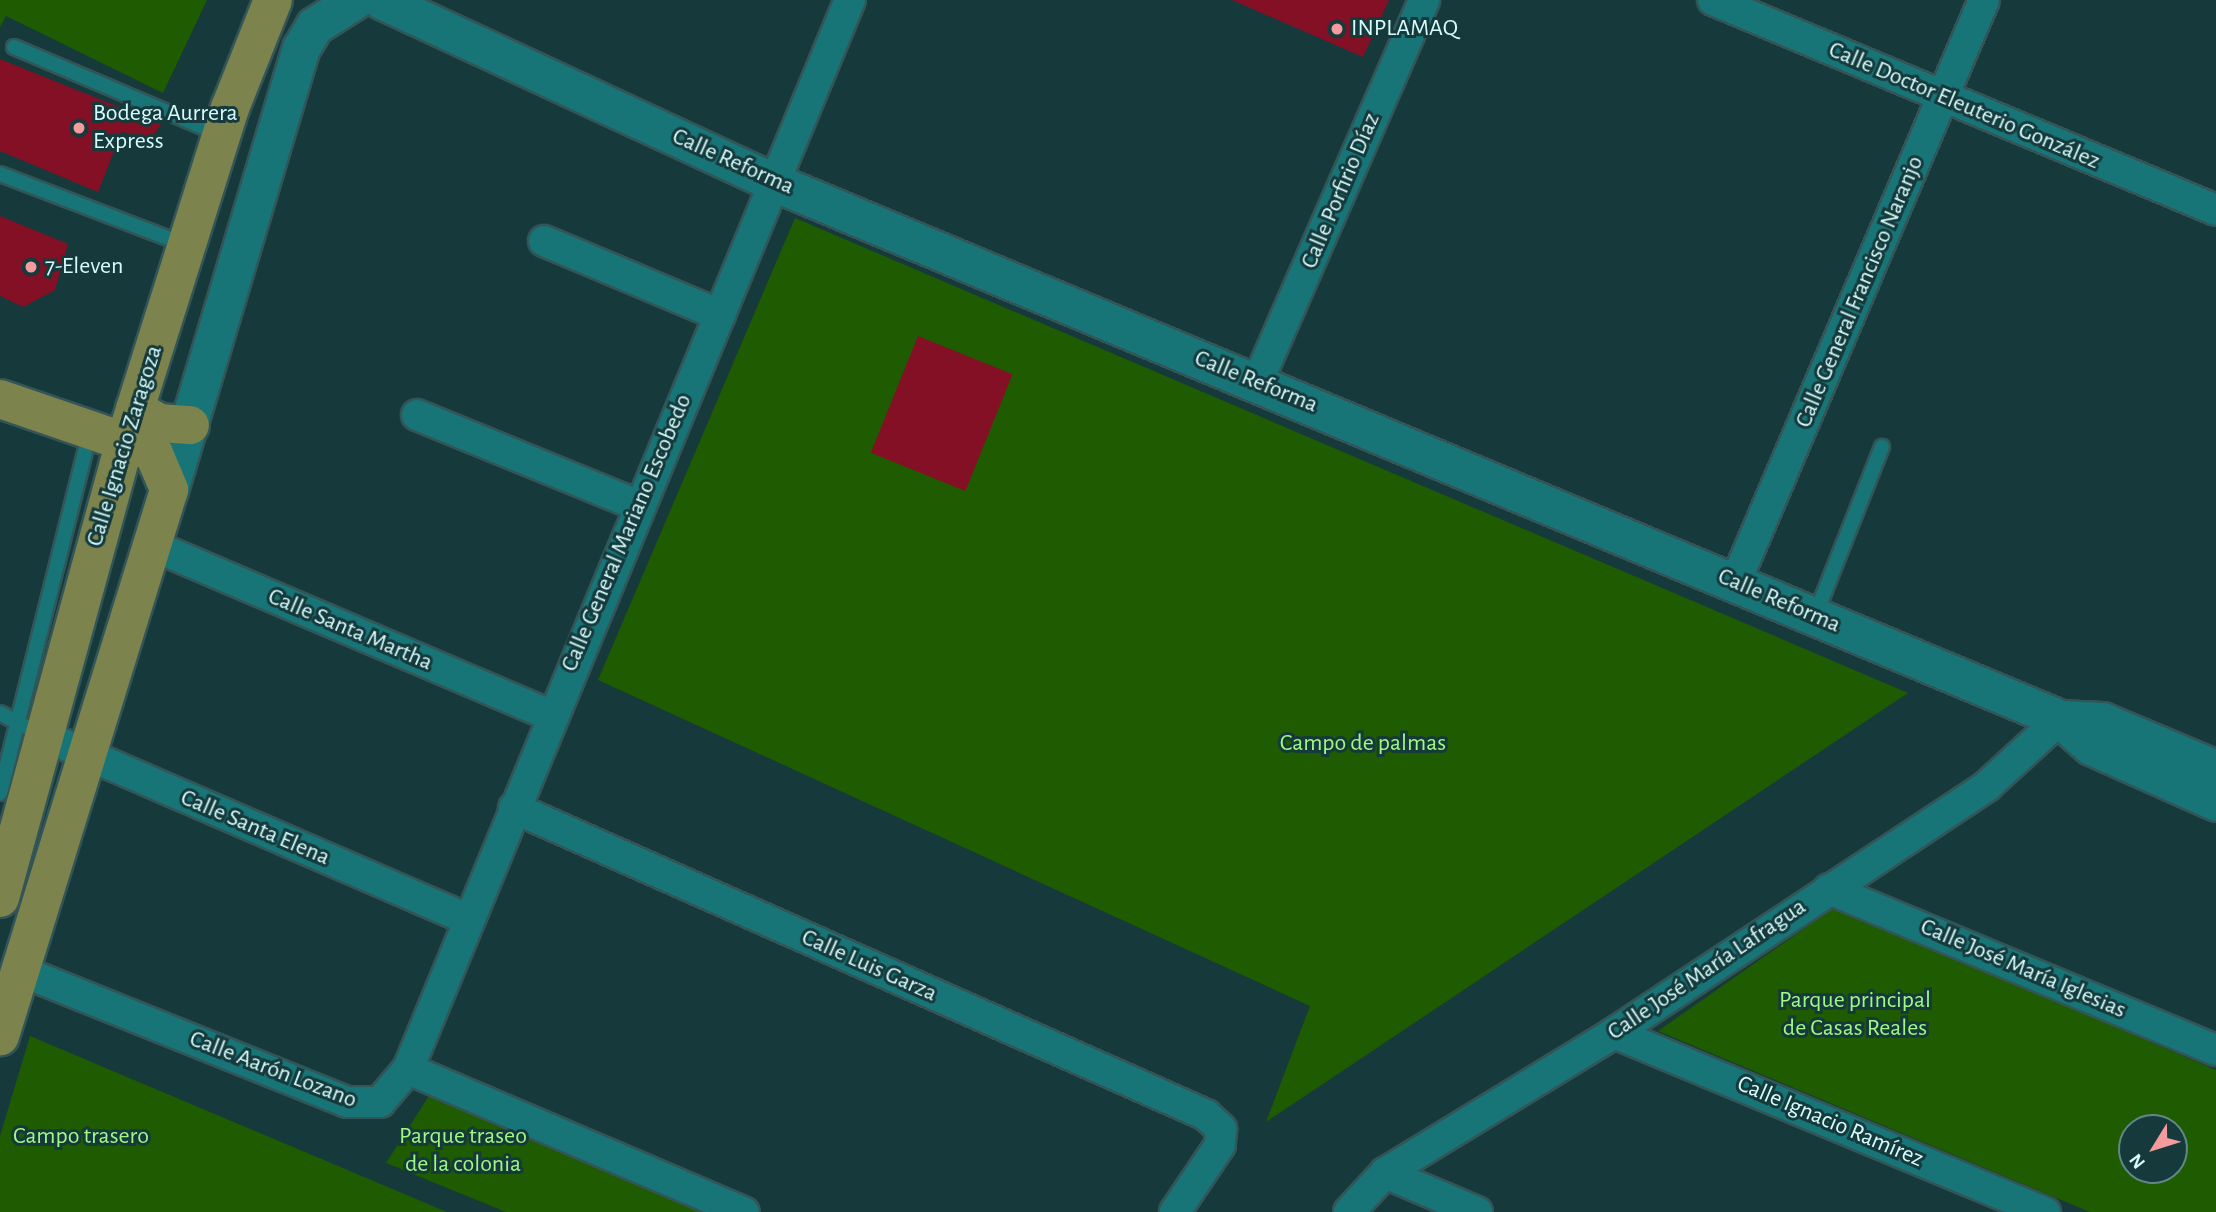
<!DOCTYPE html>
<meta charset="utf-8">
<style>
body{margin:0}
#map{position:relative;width:2216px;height:1212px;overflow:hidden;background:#16393b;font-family:"Alegreya Sans",sans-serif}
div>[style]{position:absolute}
.green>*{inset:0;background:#1f5b00}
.building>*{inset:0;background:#841026;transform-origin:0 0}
.roads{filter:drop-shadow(2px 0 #335557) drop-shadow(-2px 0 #335557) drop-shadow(0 2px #335557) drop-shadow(0 -2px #335557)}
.service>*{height:14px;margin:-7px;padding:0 7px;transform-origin:7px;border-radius:7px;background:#177477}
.minor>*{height:30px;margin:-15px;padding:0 15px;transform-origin:15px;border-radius:15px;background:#177477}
.tertiary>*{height:37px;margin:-18.5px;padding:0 18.5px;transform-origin:18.5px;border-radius:18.5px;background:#177477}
.primary>*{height:38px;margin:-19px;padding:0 19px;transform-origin:19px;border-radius:19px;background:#7c834c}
.dots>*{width:19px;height:19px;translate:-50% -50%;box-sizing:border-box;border:4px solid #16393b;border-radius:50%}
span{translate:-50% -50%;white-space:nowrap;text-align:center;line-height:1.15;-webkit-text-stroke:6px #16393b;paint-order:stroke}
.poi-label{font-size:24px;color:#d5fcfd}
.left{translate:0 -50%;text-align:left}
.street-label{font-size:24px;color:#d5fcfd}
.park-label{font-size:24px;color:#9ff981}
.north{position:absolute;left:2118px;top:1114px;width:70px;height:70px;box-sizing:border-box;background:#16393b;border:2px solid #628789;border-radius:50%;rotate:232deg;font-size:19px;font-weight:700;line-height:28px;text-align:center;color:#d5fcfd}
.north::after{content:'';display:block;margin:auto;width:24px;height:32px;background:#f59b9d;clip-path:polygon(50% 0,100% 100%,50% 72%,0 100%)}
</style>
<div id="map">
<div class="green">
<div style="clip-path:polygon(0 0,207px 0,163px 93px,6px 16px,0 27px)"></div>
<div style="clip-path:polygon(795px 218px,1908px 693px,1266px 1122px,1310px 1006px,598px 680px)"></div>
<div style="clip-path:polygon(evenodd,1835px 907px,2216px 1070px,2216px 1212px,2090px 1212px,1658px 1031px,1835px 907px,2132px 1128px,2174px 1128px,2174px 1170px,2132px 1170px,2132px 1128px)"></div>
<div style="clip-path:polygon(30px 1036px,447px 1212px,0 1212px,0 1136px)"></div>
<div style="clip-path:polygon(432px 1091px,701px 1212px,506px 1212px,386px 1163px)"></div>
</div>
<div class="building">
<div style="clip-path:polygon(1232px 0,1389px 0,1363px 57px)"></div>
<div style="clip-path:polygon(0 59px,161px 124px,148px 144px,122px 131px,98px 192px,0 151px)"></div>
<div style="clip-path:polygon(0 216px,68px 244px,55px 290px,23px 307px,0 296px)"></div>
<div style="left:918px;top:336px;width:102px;height:126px;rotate:22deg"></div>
</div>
<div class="roads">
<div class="service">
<div style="left:14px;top:47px;width:223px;rotate:23deg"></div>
<div style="left:0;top:174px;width:199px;rotate:20.9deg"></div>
<div style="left:1815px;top:616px;width:182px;rotate:-68.4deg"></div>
<div style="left:0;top:713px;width:32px;rotate:28deg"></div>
<div style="left:0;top:793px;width:371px;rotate:-76deg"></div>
</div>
<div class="minor">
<div style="left:1713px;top:0;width:545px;rotate:22.66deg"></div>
<div style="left:544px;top:241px;width:191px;rotate:22.8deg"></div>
<div style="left:1257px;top:383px;width:418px;rotate:-66.4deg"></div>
<div style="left:417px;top:415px;width:238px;rotate:22.2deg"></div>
<div style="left:149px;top:544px;width:436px;rotate:23.1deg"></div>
<div style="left:1735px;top:583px;width:634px;rotate:-66.87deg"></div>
<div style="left:42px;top:735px;width:464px;rotate:23.4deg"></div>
<div style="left:514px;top:808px;width:757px;rotate:23.92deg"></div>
<div style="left:1206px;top:1115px;width:21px;rotate:43deg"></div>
<div style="left:1221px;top:1129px;width:16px;rotate:94deg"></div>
<div style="left:1220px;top:1145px;width:81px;rotate:123.9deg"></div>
<div style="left:1829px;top:889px;width:419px;rotate:22.6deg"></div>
<div style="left:21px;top:971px;width:351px;rotate:21.9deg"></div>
<div style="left:347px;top:1102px;width:33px"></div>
<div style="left:380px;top:1102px;width:43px;rotate:-49.7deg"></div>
<div style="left:408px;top:1069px;width:365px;rotate:23.1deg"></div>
<div style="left:1614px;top:1033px;width:467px;rotate:22.6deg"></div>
<div style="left:408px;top:1069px;width:1157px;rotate:-67.54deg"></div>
<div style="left:1385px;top:1173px;width:100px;rotate:23deg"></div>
<div style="left:1349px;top:1212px;width:53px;rotate:-47.3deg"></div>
<div style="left:1385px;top:1173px;width:268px;rotate:-31.4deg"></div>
<div style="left:1614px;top:1033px;width:449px;rotate:-33.5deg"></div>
<div style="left:1988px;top:785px;width:98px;rotate:-42.5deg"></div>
</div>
<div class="tertiary">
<div style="left:381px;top:0;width:430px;rotate:24.9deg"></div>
<div style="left:771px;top:181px;width:1397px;rotate:22.65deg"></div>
<div style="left:2060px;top:719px;width:41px;rotate:41.1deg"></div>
<div style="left:2091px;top:746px;width:137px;rotate:24.1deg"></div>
<div style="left:169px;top:490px;width:461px;rotate:-73.4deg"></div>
<div style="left:301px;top:48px;width:26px;rotate:-59deg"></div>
<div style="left:314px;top:26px;width:49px;rotate:-32.4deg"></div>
<div style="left:2060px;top:719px;width:42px;rotate:2.7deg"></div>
<div style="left:2102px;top:721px;width:124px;rotate:22.8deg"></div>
</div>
<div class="primary">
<div style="left:0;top:399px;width:151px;rotate:18.9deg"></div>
<div style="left:143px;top:448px;width:13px;rotate:29deg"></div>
<div style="left:154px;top:454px;width:39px;rotate:67deg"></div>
<div style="left:169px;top:490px;width:572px;rotate:107.2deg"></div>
<div style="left:135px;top:409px;width:28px;rotate:30deg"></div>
<div style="left:159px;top:423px;width:31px;rotate:4deg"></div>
<div style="left:0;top:898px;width:471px;rotate:-74.7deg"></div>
<div style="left:124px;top:444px;width:352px;rotate:-72.5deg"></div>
<div style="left:230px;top:108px;width:116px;rotate:-68.3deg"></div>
</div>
</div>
<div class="dots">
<div style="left:1337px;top:29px;background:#f59b9d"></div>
<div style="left:79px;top:128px;background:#f59b9d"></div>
<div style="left:31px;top:267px;background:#f59b9d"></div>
</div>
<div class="poi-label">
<span class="left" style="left:1351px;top:29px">INPLAMAQ</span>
<span class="left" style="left:93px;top:128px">Bodega Aurrera<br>Express</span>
<span class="left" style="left:45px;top:267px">7-Eleven</span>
</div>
<div class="street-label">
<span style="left:1964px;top:106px;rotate:23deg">Calle Doctor Eleuterio González</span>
<span style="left:733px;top:162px;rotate:24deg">Calle Reforma</span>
<span style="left:1341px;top:191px;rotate:-67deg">Calle Porfirio Díaz</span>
<span style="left:1860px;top:292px;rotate:-67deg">Calle General Francisco Naranjo</span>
<span style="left:1256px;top:382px;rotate:22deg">Calle Reforma</span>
<span style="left:125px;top:446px;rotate:-73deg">Calle Ignacio Zaragoza</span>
<span style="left:627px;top:533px;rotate:-67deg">Calle General Mariano Escobedo</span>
<span style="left:1779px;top:601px;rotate:23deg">Calle Reforma</span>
<span style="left:350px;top:630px;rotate:23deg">Calle Santa Martha</span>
<span style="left:255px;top:828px;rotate:23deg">Calle Santa Elena</span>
<span style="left:869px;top:966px;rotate:24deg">Calle Luis Garza</span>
<span style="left:2023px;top:969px;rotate:23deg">Calle José María Iglesias</span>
<span style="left:1707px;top:970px;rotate:-34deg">Calle José María Lafragua</span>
<span style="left:273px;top:1070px;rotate:21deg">Calle Aarón Lozano</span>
<span style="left:1830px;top:1122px;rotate:23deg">Calle Ignacio Ramírez</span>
</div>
<div class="park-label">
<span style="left:1363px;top:744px">Campo de palmas</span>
<span style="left:1855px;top:1015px">Parque principal<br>de Casas Reales</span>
<span style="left:81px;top:1137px">Campo trasero</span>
<span style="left:463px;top:1151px">Parque traseo<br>de la colonia</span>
</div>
<div class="north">N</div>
</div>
